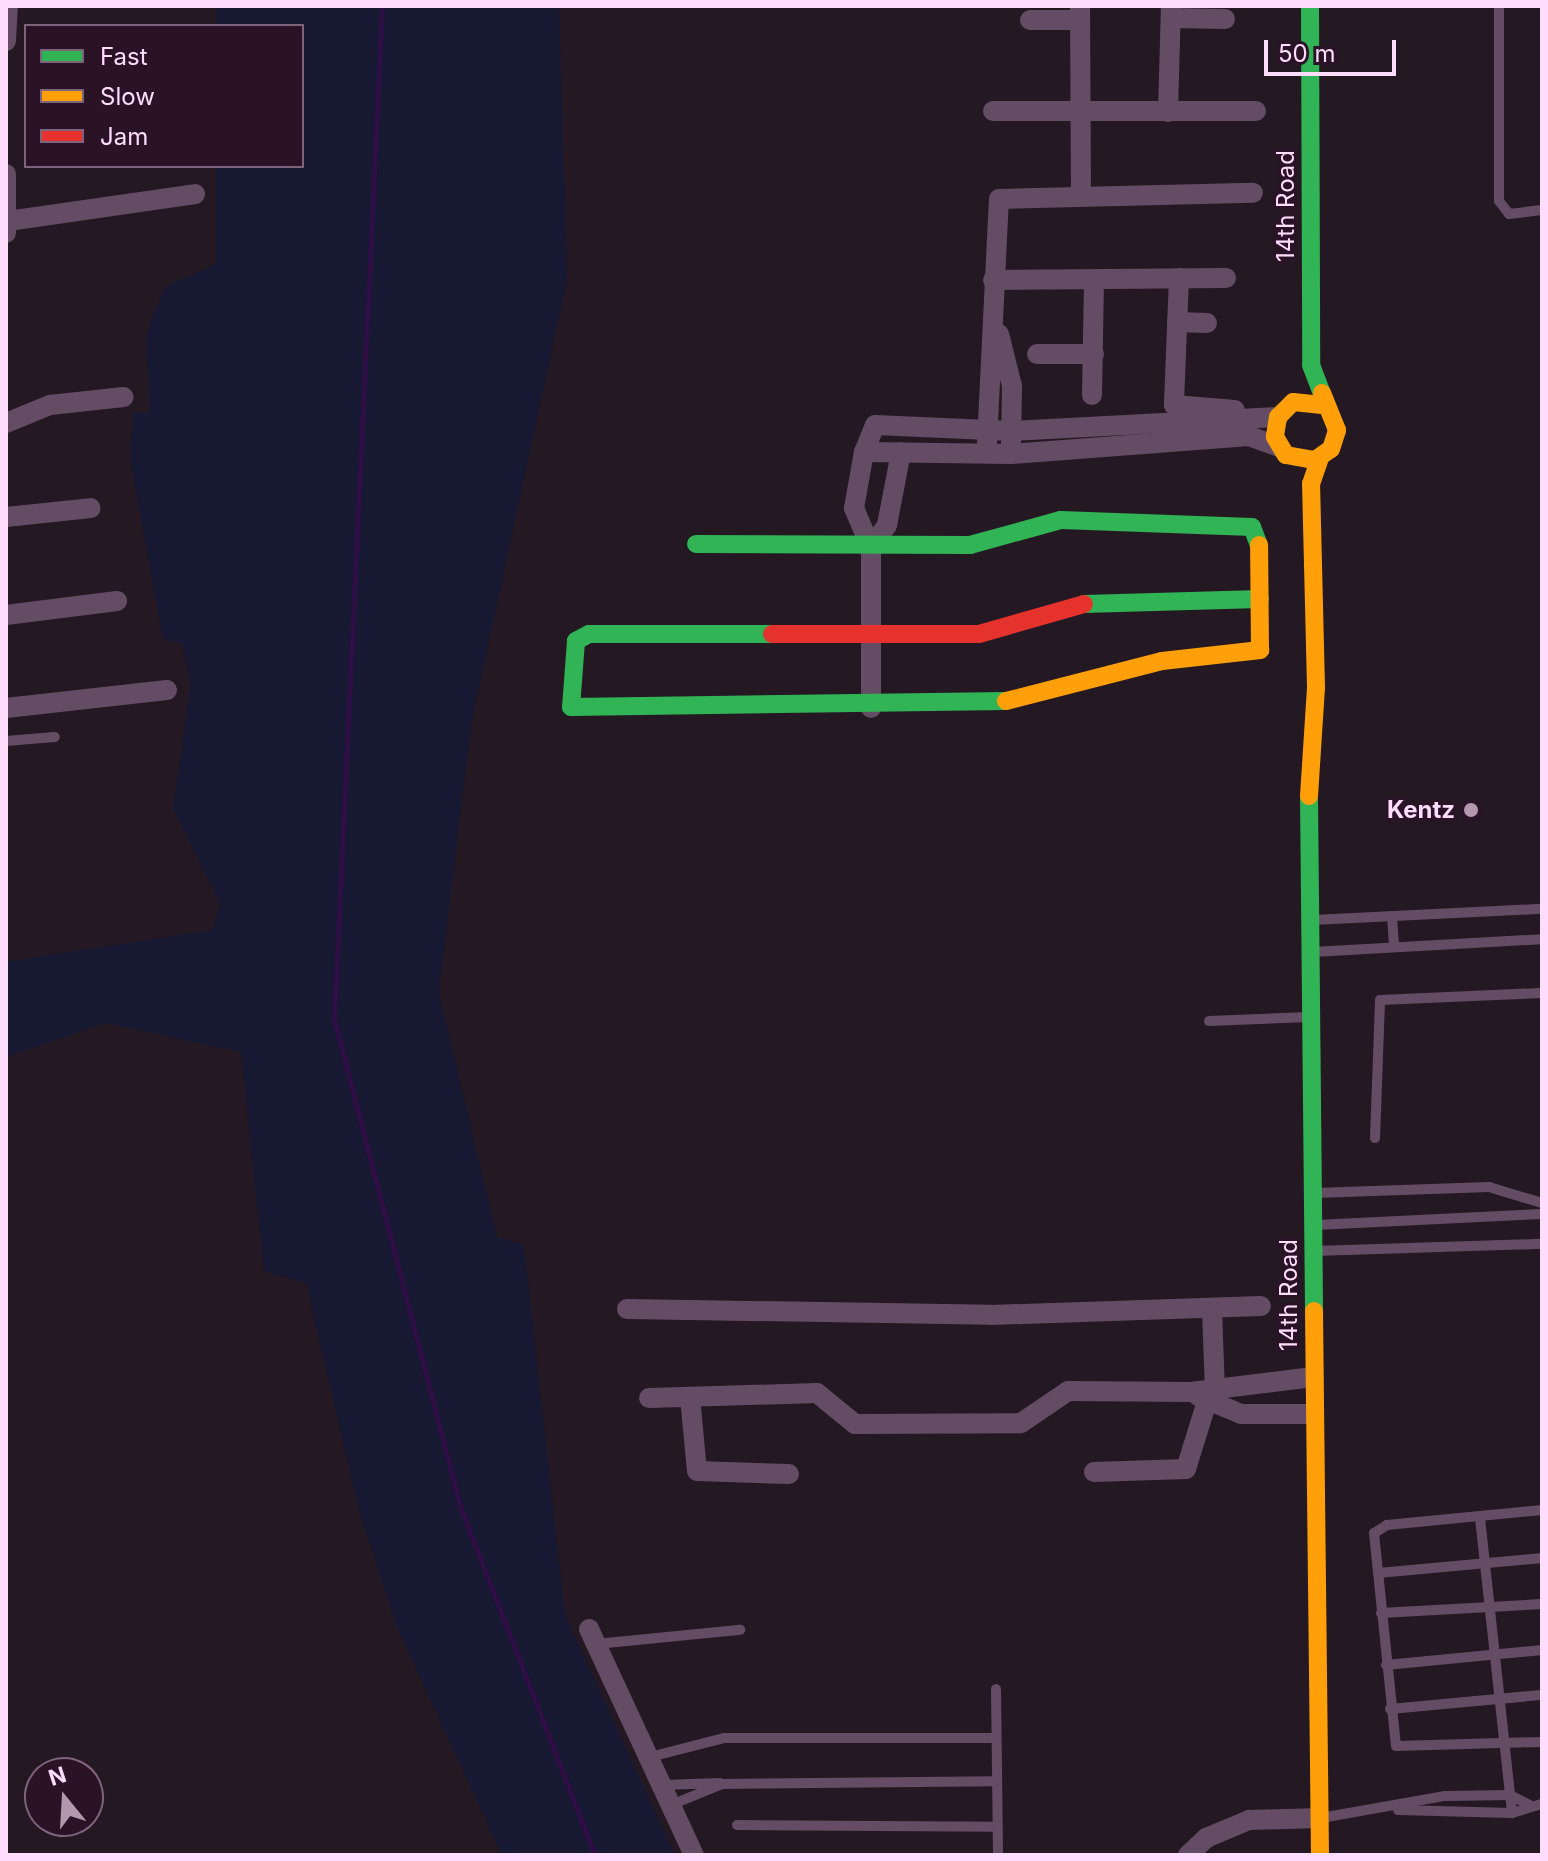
<!DOCTYPE html>
<style>
body{margin:0}
#map{position:relative;width:1548px;height:1861px;overflow:hidden;background:#241823;font-family:Inter,sans-serif}
div>[style]{position:absolute}
.green>*{inset:0;background:#171832}
.stream>*{height:5px;margin:-2.5px;padding:0 2.5px;transform-origin:2.5px;border-radius:2.5px;background:#2f0e45}
.lane>*{height:10px;margin:-5px;padding:0 5px;transform-origin:5px;border-radius:5px;background:#644d64}
.street>*{height:20px;margin:-10px;padding:0 10px;transform-origin:10px;border-radius:10px;background:#644d64}
.fast>*{height:18px;margin:-9px;padding:0 9px;transform-origin:9px;border-radius:9px;background:#30b455}
.slow>*{height:18px;margin:-9px;padding:0 9px;transform-origin:9px;border-radius:9px;background:#ff9f0a}
.jam>*{height:18px;margin:-9px;padding:0 9px;transform-origin:9px;border-radius:9px;background:#e5322d}
.dots>*{width:22px;height:22px;translate:-50% -50%;box-sizing:border-box;border:4px solid #2a1227;border-radius:50%}
span{translate:-50% -50%;white-space:nowrap;text-align:center;line-height:1.15;-webkit-text-stroke:6px #2a1227;paint-order:stroke}
.street-label{font-size:24px;color:#fedcfb}
.poi-label{font-size:24px;color:#fedcfb;font-weight:700}
.right{translate:-100% -50%;text-align:right}
.frame{position:absolute;inset:0;border:8px solid #fedcfb;pointer-events:none}
.legend{position:absolute;left:24px;top:24px;width:280px;height:144px;box-sizing:border-box;background:#2a1227;border:2px solid #7f637c;margin:0;padding:10px 14px;list-style:none;font-size:24px;color:#fedcfb}
.legend li{display:flex;align-items:center;gap:16px;height:40px}
.legend b{width:40px;border:2px solid #7f637c}
.north{position:absolute;left:24px;top:1757px;width:80px;height:80px;box-sizing:border-box;background:#2a1227;border:2px solid #7f637c;border-radius:50%;rotate:342deg;font-size:22px;font-weight:700;line-height:32px;text-align:center;color:#fedcfb}
.north::after{content:'';display:block;margin:auto;width:28px;height:36px;background:#b297af;clip-path:polygon(50% 0,100% 100%,50% 72%,0 100%)}
.scale{position:absolute;left:1264px;top:40px;width:132px;height:36px;box-sizing:border-box;border:4px solid #fedcfb;border-top:0;padding-left:10px;font-size:24px;line-height:28px;white-space:nowrap;color:#fedcfb;-webkit-text-stroke:6px #2a1227;paint-order:stroke}
</style>
<div id="map">
<div class="green">
<div style="clip-path:polygon(217px 6px,559px 6px,567px 279px,471px 724px,439px 993px,497px 1237px,524px 1245px,565px 1615px,675px 1855px,502px 1855px,396px 1625px,358px 1506px,306px 1283px,264px 1271px,241px 1052px,105px 1023px,6px 1057px,6px 962px,212px 930px,221px 905px,173px 808px,191px 685px,182px 643px,163px 639px,130px 458px,133px 412px,150px 413px,146px 335px,165px 287px,216px 264px,216px 166px,302px 166px,302px 26px,217px 26px)"></div>
</div>
<div class="stream">
<div style="left:382px;top:6px;width:1014px;rotate:92.71deg"></div>
<div style="left:334px;top:1019px;width:503px;rotate:75.49deg"></div>
<div style="left:460px;top:1506px;width:374px;rotate:68.9deg"></div>
</div>
<div class="lane">
<div style="left:1499px;top:6px;width:195px;rotate:90deg"></div>
<div style="left:1499px;top:201px;width:16px;rotate:52deg"></div>
<div style="left:1509px;top:214px;width:33px;rotate:-7deg"></div>
<div style="left:6px;top:741px;width:49px;rotate:-4.7deg"></div>
<div style="left:1392px;top:916px;width:29px;rotate:86deg"></div>
<div style="left:1313px;top:920px;width:229px;rotate:-2.8deg"></div>
<div style="left:1313px;top:952px;width:229px;rotate:-3.2deg"></div>
<div style="left:1209px;top:1021px;width:99px;rotate:-2.3deg"></div>
<div style="left:1375px;top:1138px;width:138px;rotate:-87.9deg"></div>
<div style="left:1380px;top:1000px;width:162px;rotate:-2.5deg"></div>
<div style="left:1315px;top:1193px;width:174px;rotate:-2deg"></div>
<div style="left:1489px;top:1187px;width:55px;rotate:16.8deg"></div>
<div style="left:1316px;top:1225px;width:226px;rotate:-2.8deg"></div>
<div style="left:1314px;top:1251px;width:228px;rotate:-1.8deg"></div>
<div style="left:1542px;top:1510px;width:156px;rotate:174.5deg"></div>
<div style="left:1387px;top:1525px;width:15px;rotate:148deg"></div>
<div style="left:1374px;top:1533px;width:214px;rotate:84.1deg"></div>
<div style="left:1396px;top:1746px;width:146px;rotate:-1.6deg"></div>
<div style="left:1480px;top:1518px;width:297px;rotate:83.8deg"></div>
<div style="left:1378px;top:1573px;width:165px;rotate:-5.2deg"></div>
<div style="left:1381px;top:1613px;width:161px;rotate:-3.2deg"></div>
<div style="left:596px;top:1644px;width:145px;rotate:-5.6deg"></div>
<div style="left:1386px;top:1665px;width:157px;rotate:-5.5deg"></div>
<div style="left:996px;top:1689px;width:166px;rotate:89.3deg"></div>
<div style="left:1390px;top:1709px;width:153px;rotate:-5.3deg"></div>
<div style="left:650px;top:1757px;width:76px;rotate:-14.4deg"></div>
<div style="left:724px;top:1738px;width:272px"></div>
<div style="left:663px;top:1785px;width:57px;rotate:-2deg"></div>
<div style="left:671px;top:1805px;width:55px;rotate:-22.4deg"></div>
<div style="left:722px;top:1784px;width:274px;rotate:-0.6deg"></div>
<div style="left:1398px;top:1810px;width:114px;rotate:1.5deg"></div>
<div style="left:1512px;top:1813px;width:31px;rotate:-17deg"></div>
<div style="left:1321px;top:1818px;width:126px;rotate:-10.1deg"></div>
<div style="left:1445px;top:1796px;width:65px;rotate:-0.9deg"></div>
<div style="left:1510px;top:1795px;width:22px;rotate:27deg"></div>
<div style="left:737px;top:1825px;width:259px;rotate:0.4deg"></div>
</div>
<div class="street">
<div style="left:1080px;top:6px;width:188px;rotate:89.7deg"></div>
<div style="left:1171px;top:18px;width:54px;rotate:1.1deg"></div>
<div style="left:1030px;top:20px;width:50px"></div>
<div style="left:6px;top:41px;width:35px;rotate:-87deg"></div>
<div style="left:993px;top:111px;width:263px"></div>
<div style="left:1168px;top:112px;width:106px;rotate:-88.4deg"></div>
<div style="left:6px;top:174px;width:59px;rotate:90deg"></div>
<div style="left:8px;top:221px;width:189px;rotate:-8.2deg"></div>
<div style="left:1179px;top:278px;width:127px;rotate:92.3deg"></div>
<div style="left:1174px;top:405px;width:61px;rotate:4.7deg"></div>
<div style="left:993px;top:280px;width:233px;rotate:-0.5deg"></div>
<div style="left:1177px;top:322px;width:30px;rotate:2deg"></div>
<div style="left:999px;top:334px;width:54px;rotate:76deg"></div>
<div style="left:1012px;top:386px;width:59px;rotate:91deg"></div>
<div style="left:1037px;top:354px;width:57px"></div>
<div style="left:1092px;top:395px;width:114px;rotate:-89deg"></div>
<div style="left:1278px;top:417px;width:266px;rotate:177deg"></div>
<div style="left:1012px;top:431px;width:137px;rotate:-177.5deg"></div>
<div style="left:875px;top:425px;width:29px;rotate:112deg"></div>
<div style="left:864px;top:452px;width:147px;rotate:0.8deg"></div>
<div style="left:1011px;top:454px;width:239px;rotate:-4.3deg"></div>
<div style="left:1249px;top:436px;width:32px;rotate:20deg"></div>
<div style="left:6px;top:423px;width:48px;rotate:-22.2deg"></div>
<div style="left:50px;top:405px;width:74px;rotate:-6.2deg"></div>
<div style="left:987px;top:443px;width:244px;rotate:-87.2deg"></div>
<div style="left:999px;top:199px;width:254px;rotate:-1.4deg"></div>
<div style="left:864px;top:452px;width:57px;rotate:100.1deg"></div>
<div style="left:854px;top:508px;width:43px;rotate:67deg"></div>
<div style="left:871px;top:548px;width:28px;rotate:-55deg"></div>
<div style="left:887px;top:525px;width:74px;rotate:-79.1deg"></div>
<div style="left:6px;top:517px;width:85px;rotate:-6deg"></div>
<div style="left:6px;top:615px;width:112px;rotate:-7.2deg"></div>
<div style="left:6px;top:708px;width:162px;rotate:-6.4deg"></div>
<div style="left:871px;top:708px;width:160px;rotate:-90deg"></div>
<div style="left:627px;top:1309px;width:364px;rotate:0.9deg"></div>
<div style="left:991px;top:1315px;width:270px;rotate:-1.9deg"></div>
<div style="left:1212px;top:1310px;width:80px;rotate:87.9deg"></div>
<div style="left:1198px;top:1396px;width:47px;rotate:22.7deg"></div>
<div style="left:1241px;top:1414px;width:71px"></div>
<div style="left:690px;top:1397px;width:74px;rotate:84.6deg"></div>
<div style="left:697px;top:1471px;width:92px;rotate:1.9deg"></div>
<div style="left:649px;top:1398px;width:168px;rotate:-1.7deg"></div>
<div style="left:817px;top:1393px;width:49px;rotate:39.2deg"></div>
<div style="left:855px;top:1424px;width:166px;rotate:-0.3deg"></div>
<div style="left:1021px;top:1423px;width:57px;rotate:-34.2deg"></div>
<div style="left:1068px;top:1391px;width:123px;rotate:0.5deg"></div>
<div style="left:1191px;top:1392px;width:123px;rotate:-7deg"></div>
<div style="left:1094px;top:1472px;width:92px;rotate:-1.9deg"></div>
<div style="left:1186px;top:1469px;width:71px;rotate:-72.8deg"></div>
<div style="left:589px;top:1629px;width:249px;rotate:65.1deg"></div>
<div style="left:1188px;top:1855px;width:25px;rotate:-43deg"></div>
<div style="left:1206px;top:1838px;width:47px;rotate:-22.7deg"></div>
<div style="left:1249px;top:1820px;width:71px;rotate:-1.6deg"></div>
</div>
<div class="fast">
<div style="left:1310px;top:6px;width:359px;rotate:89.8deg"></div>
<div style="left:1311px;top:365px;width:30px;rotate:69deg"></div>
<div style="left:696px;top:544px;width:274px;rotate:0.2deg"></div>
<div style="left:970px;top:545px;width:94px;rotate:-15.4deg"></div>
<div style="left:1061px;top:520px;width:191px;rotate:2.1deg"></div>
<div style="left:1252px;top:527px;width:19px;rotate:69deg"></div>
<div style="left:1084px;top:604px;width:176px;rotate:-1.6deg"></div>
<div style="left:772px;top:634px;width:183px;rotate:180deg"></div>
<div style="left:589px;top:634px;width:15px;rotate:152deg"></div>
<div style="left:576px;top:641px;width:66px;rotate:94.3deg"></div>
<div style="left:571px;top:707px;width:435px;rotate:-0.8deg"></div>
<div style="left:1309px;top:796px;width:515px;rotate:89.44deg"></div>
</div>
<div class="slow">
<div style="left:1322px;top:405px;width:29px;rotate:-174deg"></div>
<div style="left:1293px;top:402px;width:21px;rotate:135deg"></div>
<div style="left:1278px;top:417px;width:20px;rotate:99deg"></div>
<div style="left:1275px;top:437px;width:21px;rotate:59deg"></div>
<div style="left:1286px;top:455px;width:29px;rotate:10deg"></div>
<div style="left:1315px;top:460px;width:19px;rotate:-35deg"></div>
<div style="left:1331px;top:449px;width:20px;rotate:-72deg"></div>
<div style="left:1337px;top:430px;width:40px;rotate:-112deg"></div>
<div style="left:1006px;top:701px;width:161px;rotate:-14.4deg"></div>
<div style="left:1162px;top:661px;width:99px;rotate:-6.4deg"></div>
<div style="left:1260px;top:650px;width:105px;rotate:-90.5deg"></div>
<div style="left:1309px;top:796px;width:109px;rotate:-86.3deg"></div>
<div style="left:1316px;top:687px;width:203px;rotate:-91.4deg"></div>
<div style="left:1311px;top:484px;width:28px;rotate:-71deg"></div>
<div style="left:1314px;top:1311px;width:544px;rotate:89.37deg"></div>
</div>
<div class="jam">
<div style="left:772px;top:634px;width:207px"></div>
<div style="left:979px;top:634px;width:109px;rotate:-15.9deg"></div>
</div>
<div class="dots">
<div style="left:1471px;top:810px;background:#b297af"></div>
</div>
<div class="street-label">
<span style="left:1286px;top:206px;rotate:-90deg">14th Road</span>
<span style="left:1289px;top:1295px;rotate:-90deg">14th Road</span>
</div>
<div class="poi-label">
<span class="right" style="left:1455px;top:810px">Kentz</span>
</div>
<div class="frame"></div>
<ul class="legend">
<li><b style="height:10px;background:#30b455"></b>Fast</li>
<li><b style="height:10px;background:#ff9f0a"></b>Slow</li>
<li><b style="height:10px;background:#e5322d"></b>Jam</li>
</ul>
<div class="north">N</div>
<div class="scale">50 m</div>
</div>
